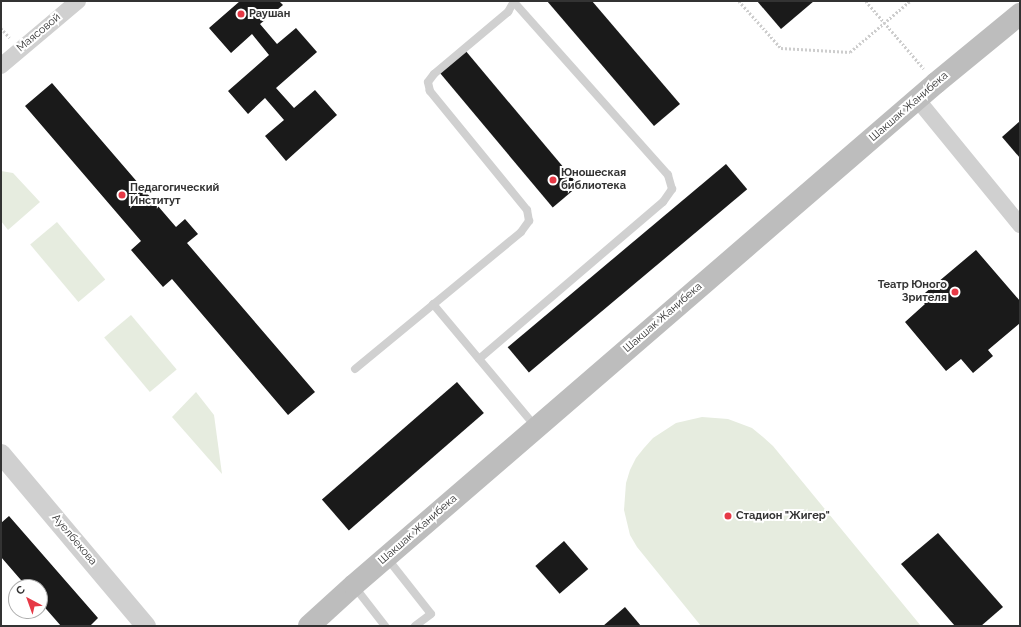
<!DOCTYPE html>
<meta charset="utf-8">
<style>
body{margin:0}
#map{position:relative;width:1021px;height:627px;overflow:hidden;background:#fff;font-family:Raleway,sans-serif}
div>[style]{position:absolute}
.green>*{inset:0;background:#e6ecdf;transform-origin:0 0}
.building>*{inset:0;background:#1a1a1a;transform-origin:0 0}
.path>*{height:2.5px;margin-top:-1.25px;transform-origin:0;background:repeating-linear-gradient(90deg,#cdcdcd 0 2px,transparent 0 4px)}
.service>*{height:8px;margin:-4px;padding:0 4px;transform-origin:4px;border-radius:4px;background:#d0d0d0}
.minor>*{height:16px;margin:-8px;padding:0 8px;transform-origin:8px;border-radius:8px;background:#d0d0d0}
.tertiary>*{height:20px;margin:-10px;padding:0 10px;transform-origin:10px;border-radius:10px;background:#d0d0d0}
.secondary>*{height:22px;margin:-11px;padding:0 11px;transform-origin:11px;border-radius:11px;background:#bdbdbd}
.dots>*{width:11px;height:11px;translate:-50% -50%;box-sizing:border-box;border:2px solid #fff;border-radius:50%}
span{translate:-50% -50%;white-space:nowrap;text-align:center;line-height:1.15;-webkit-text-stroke:4px #fff;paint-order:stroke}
.poi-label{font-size:11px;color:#333;font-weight:700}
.left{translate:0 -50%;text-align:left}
.right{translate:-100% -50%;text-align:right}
.street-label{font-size:11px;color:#333}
.frame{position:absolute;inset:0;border:2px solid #333;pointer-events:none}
.north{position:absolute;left:8px;top:579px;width:40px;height:40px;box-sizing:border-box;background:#fff;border:1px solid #adadad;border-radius:50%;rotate:319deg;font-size:11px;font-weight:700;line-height:16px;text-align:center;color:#333}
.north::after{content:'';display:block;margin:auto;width:14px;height:18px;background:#e63946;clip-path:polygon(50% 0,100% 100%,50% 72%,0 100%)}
</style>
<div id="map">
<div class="green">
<div style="clip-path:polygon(1px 171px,13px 173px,40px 202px,8px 230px,1px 221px)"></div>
<div style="left:57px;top:222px;width:75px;height:35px;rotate:50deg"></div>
<div style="left:131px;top:315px;width:71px;height:35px;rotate:50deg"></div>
<div style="clip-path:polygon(196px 392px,214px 415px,222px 474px,172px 417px)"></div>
<div style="clip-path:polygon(702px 417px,728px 419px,752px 428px,763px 437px,773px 446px,921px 626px,701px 626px,637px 547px,630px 535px,624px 510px,626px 483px,630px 470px,636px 458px,644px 448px,653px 438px,676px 423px)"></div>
</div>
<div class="building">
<div style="clip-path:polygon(240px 1px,279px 1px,283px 5px,260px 24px,277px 44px,296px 28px,317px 52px,276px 88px,294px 108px,315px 90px,337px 115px,286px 161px,265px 136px,284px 120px,265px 98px,248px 114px,228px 91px,269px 55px,252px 34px,231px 53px,209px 28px)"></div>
<div style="clip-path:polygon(547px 1px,592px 1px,680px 104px,654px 126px)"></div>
<div style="clip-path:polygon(757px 1px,814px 1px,781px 29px)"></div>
<div style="left:465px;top:50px;width:177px;height:34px;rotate:50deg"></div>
<div style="clip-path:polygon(52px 83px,176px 227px,185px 219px,198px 234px,187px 243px,315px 392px,288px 415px,172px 279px,163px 287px,131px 250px,141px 241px,25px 106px)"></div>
<div style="clip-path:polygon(1020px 121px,1020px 158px,1002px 137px)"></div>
<div style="left:726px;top:164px;width:33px;height:285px;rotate:50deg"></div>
<div style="clip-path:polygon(976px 250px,1020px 301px,1020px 323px,988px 350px,993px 356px,973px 373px,961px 359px,946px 371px,905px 322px,925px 304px,919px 298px)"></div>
<div style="left:457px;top:382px;width:41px;height:179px;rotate:49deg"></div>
<div style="clip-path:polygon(9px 516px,98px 618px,90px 626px,61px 626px,40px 602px,40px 587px,27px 587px,1px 557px,1px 523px)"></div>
<div style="clip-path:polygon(938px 533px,1003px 607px,981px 626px,955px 626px,901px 564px)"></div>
<div style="left:564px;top:541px;width:37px;height:38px;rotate:49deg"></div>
<div style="clip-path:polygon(625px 607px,641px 626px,603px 626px)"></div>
</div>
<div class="path">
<div style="left:739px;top:1px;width:63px;rotate:48.2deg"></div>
<div style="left:781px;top:48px;width:69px;rotate:3.3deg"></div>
<div style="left:850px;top:52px;width:79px;rotate:-40.4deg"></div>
<div style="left:866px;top:1px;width:89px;rotate:49.5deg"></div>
<div style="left:1px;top:28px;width:13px;rotate:48deg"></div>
</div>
<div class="service">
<div style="left:433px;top:304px;width:160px;rotate:50.1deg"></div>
<div style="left:479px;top:359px;width:242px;rotate:-40.5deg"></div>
<div style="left:663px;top:202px;width:16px;rotate:-55deg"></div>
<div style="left:672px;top:189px;width:15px;rotate:-106deg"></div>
<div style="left:668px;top:175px;width:232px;rotate:-131.7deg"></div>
<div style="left:355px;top:369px;width:215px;rotate:-39.5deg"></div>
<div style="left:521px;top:232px;width:14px;rotate:-54deg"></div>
<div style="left:529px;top:221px;width:11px;rotate:-100deg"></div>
<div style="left:527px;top:210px;width:154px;rotate:-129.2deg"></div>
<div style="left:430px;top:91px;width:9px;rotate:-103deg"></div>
<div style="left:428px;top:82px;width:10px;rotate:-53deg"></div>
<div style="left:434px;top:74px;width:97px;rotate:-40deg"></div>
<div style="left:508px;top:12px;width:13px;rotate:-61deg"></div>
<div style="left:387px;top:558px;width:71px;rotate:51.8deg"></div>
<div style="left:431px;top:614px;width:20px;rotate:143deg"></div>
<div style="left:354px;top:586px;width:51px;rotate:52.2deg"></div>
</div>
<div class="minor">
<div style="left:1px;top:66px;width:101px;rotate:-40.2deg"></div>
<div style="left:917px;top:99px;width:163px;rotate:50.7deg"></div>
</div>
<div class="tertiary">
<div style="left:1px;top:454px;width:225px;rotate:49.9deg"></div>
</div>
<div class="secondary">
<div style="left:309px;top:626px;width:61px;rotate:-42.3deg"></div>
<div style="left:354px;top:585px;width:769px;rotate:-40.78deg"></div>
<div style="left:936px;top:83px;width:109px;rotate:-39.4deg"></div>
</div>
<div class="dots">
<div style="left:241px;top:14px;background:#e63946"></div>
<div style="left:553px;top:180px;background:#e63946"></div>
<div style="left:122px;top:195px;background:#e63946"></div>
<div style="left:955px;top:292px;background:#e63946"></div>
<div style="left:728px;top:516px;background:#e63946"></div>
</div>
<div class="poi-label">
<span class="left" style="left:249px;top:14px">Раушан</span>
<span class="left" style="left:561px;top:180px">Юношеская<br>библиотека</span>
<span class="left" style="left:130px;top:195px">Педагогический<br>Институт</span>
<span class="right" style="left:947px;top:292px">Театр Юного<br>Зрителя</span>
<span class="left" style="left:736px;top:516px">Стадион "Жигер"</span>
</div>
<div class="street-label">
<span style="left:39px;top:33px;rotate:-40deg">Маясовой</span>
<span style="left:909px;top:107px;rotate:-41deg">Шакшак Жанибека</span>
<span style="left:663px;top:318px;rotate:-41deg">Шакшак Жанибека</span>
<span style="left:418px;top:530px;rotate:-41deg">Шакшак Жанибека</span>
<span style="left:74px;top:540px;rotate:50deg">Ауелбекова</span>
</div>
<div class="frame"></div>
<div class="north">С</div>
</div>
